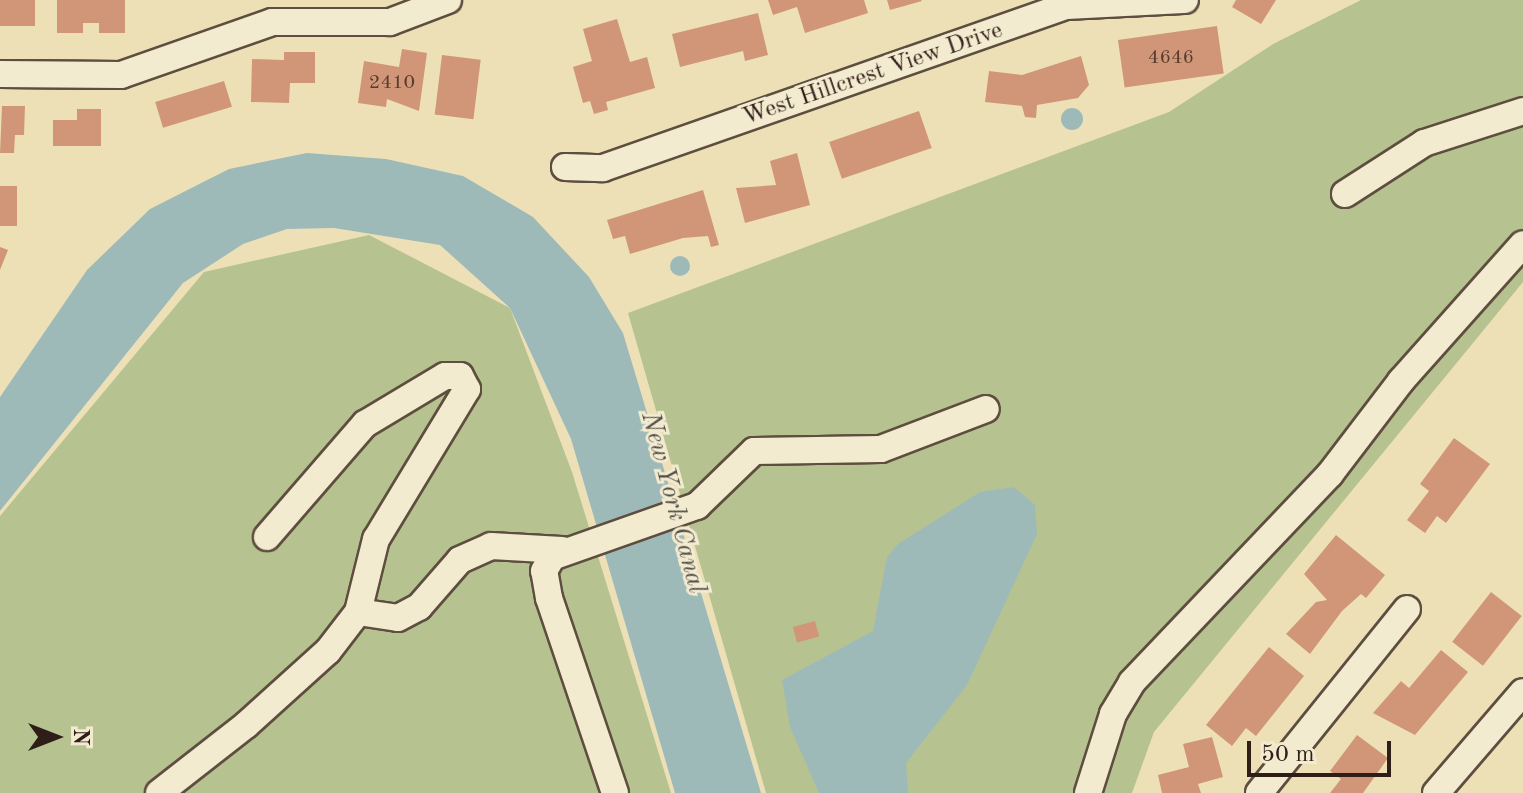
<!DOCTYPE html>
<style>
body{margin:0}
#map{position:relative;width:1523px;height:793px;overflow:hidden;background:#ede0b7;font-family:"Old Standard TT",serif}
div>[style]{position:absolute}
.green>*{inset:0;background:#b6c390}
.water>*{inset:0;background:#9dbab9}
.round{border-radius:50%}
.building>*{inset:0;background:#d19677;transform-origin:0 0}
.roads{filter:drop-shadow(2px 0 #5e4e3f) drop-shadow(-2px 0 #5e4e3f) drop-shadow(0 2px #5e4e3f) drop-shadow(0 -2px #5e4e3f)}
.minor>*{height:26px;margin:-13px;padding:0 13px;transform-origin:13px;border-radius:13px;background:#f3ebd0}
span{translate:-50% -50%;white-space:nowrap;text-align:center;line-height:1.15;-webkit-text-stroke:6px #f3ebd0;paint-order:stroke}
.number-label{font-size:20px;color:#583c2f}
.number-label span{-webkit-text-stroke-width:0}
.street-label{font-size:24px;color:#2f1e17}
.water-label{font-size:26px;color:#504d48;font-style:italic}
.north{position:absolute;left:16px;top:697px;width:80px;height:80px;-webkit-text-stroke:6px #f3ebd0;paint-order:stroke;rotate:90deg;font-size:22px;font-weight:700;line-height:32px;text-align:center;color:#2f1e17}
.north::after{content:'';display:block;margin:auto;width:28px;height:36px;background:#2f1e17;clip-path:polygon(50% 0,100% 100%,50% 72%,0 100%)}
.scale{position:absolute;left:1247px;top:741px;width:144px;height:36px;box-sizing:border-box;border:4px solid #2f1e17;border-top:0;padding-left:10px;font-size:24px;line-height:28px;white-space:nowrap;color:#2f1e17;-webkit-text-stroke:6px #f3ebd0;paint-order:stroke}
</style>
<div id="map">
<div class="green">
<div style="clip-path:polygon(1361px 0,1523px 0,1523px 282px,1154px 732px,1132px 793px,766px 793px,628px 313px,1169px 112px,1273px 44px)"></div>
<div style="clip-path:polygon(369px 235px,510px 308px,572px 472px,671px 793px,0 793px,0 516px,204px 272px)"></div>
</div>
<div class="water">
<div class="round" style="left:1061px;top:108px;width:22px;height:22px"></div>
<div style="clip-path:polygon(307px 153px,386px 159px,463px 176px,533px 217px,589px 277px,623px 333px,761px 793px,675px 793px,571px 439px,510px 308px,440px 245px,334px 228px,287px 229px,243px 244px,183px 283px,0 511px,0 397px,87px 270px,150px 209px,229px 169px)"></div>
<div class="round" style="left:670px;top:256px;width:20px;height:20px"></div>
<div style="clip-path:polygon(1014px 487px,1035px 505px,1037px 534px,967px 685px,906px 763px,908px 793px,819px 793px,790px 727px,782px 680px,873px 631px,887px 557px,898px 544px,980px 492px)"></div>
</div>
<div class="building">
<div style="left:0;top:0;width:35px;height:26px"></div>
<div style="clip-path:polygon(57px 0,125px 0,125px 33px,99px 33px,99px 23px,83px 23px,83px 33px,57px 33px)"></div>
<div style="clip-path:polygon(768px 0,864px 0,868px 13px,805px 33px,797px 7px,773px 15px)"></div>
<div style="clip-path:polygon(887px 0,921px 0,922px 1px,890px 10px)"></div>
<div style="clip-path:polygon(1236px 0,1276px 0,1261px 24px,1232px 7px)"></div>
<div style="clip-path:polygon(758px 13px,768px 55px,745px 61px,743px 51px,680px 67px,672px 34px)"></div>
<div style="clip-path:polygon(617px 19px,630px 62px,647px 57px,655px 88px,606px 102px,608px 110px,594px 114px,590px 101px,583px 103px,573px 67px,592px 61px,583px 29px)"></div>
<div style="left:1217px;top:26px;width:48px;height:100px;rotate:82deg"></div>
<div style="clip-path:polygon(402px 49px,427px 53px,419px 111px,387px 99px,386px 107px,358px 103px,364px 61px,399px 67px)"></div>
<div style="clip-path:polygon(284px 52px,315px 52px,315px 83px,290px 83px,289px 103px,251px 102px,252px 59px,284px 60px)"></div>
<div style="left:442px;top:55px;width:39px;height:60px;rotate:7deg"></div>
<div style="clip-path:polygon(1081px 56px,1089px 85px,1078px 98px,1037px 105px,1036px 118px,1025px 117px,1022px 106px,985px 102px,989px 71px,1022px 75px)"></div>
<div style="left:224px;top:81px;width:27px;height:72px;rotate:73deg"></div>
<div style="clip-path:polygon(2px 106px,25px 106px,24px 135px,15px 135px,14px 153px,0 153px)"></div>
<div style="clip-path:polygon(77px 109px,101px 109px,101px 146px,53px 146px,53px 120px,77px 120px)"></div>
<div style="left:919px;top:111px;width:39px;height:95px;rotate:71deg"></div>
<div style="clip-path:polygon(797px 153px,810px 205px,745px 223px,736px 188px,776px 185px,770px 161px)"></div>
<div style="left:0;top:186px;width:17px;height:40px"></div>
<div style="clip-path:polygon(703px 190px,719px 245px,711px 247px,708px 236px,683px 238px,630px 254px,625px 236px,613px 239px,607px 220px)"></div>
<div style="clip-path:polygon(0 247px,8px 250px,0 270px)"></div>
<div style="clip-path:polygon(1454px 438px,1490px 464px,1446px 523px,1437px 516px,1425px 533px,1407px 520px,1429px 491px,1420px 484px)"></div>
<div style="clip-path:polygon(1336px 535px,1385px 575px,1366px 598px,1361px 594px,1342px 611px,1310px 654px,1286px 634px,1316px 602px,1327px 600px,1304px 574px)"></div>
<div style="left:1491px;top:592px;width:39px;height:63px;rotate:38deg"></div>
<div style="left:815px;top:621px;width:16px;height:23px;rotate:75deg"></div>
<div style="clip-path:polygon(1269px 647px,1304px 676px,1256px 736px,1246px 728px,1232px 746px,1206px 725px)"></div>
<div style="clip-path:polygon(1441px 650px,1468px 672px,1415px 735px,1373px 713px,1401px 681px,1409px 688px)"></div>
<div style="clip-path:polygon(1357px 735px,1388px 758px,1363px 793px,1330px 793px,1341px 779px,1330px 771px)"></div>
<div style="clip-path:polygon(1212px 737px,1223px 777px,1198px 784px,1201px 793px,1162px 793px,1158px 775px,1189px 767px,1183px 744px)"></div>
</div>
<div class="roads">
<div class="minor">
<div style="left:0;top:74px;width:121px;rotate:0.5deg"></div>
<div style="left:121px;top:75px;width:160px;rotate:-19.3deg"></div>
<div style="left:272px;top:22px;width:118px"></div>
<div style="left:390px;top:22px;width:62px;rotate:-20.8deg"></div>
<div style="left:565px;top:167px;width:38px;rotate:2deg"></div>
<div style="left:603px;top:168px;width:490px;rotate:-19.3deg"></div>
<div style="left:1065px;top:6px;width:120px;rotate:-2.9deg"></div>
<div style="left:1345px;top:194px;width:94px;rotate:-32.8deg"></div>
<div style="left:1424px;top:143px;width:104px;rotate:-17.9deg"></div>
<div style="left:267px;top:537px;width:150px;rotate:-49.1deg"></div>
<div style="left:365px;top:424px;width:93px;rotate:-31deg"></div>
<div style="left:445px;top:376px;width:15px"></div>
<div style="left:460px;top:376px;width:15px;rotate:62deg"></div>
<div style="left:467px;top:389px;width:175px;rotate:121.2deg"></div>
<div style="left:376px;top:539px;width:75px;rotate:103.9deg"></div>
<div style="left:358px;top:612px;width:40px;rotate:8.5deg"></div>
<div style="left:398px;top:618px;width:24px;rotate:-28deg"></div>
<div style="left:419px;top:607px;width:62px;rotate:-48.9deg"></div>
<div style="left:460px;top:560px;width:34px;rotate:-24deg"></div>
<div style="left:491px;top:546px;width:71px;rotate:3.2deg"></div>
<div style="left:159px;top:793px;width:110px;rotate:-38deg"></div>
<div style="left:246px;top:725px;width:110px;rotate:-42.1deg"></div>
<div style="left:328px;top:651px;width:49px;rotate:-52.4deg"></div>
<div style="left:615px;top:793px;width:206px;rotate:-108.7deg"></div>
<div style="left:549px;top:598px;width:27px;rotate:-100deg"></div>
<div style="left:544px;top:571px;width:16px;rotate:-60deg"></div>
<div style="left:552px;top:557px;width:154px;rotate:-19.4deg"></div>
<div style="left:697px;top:506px;width:79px;rotate:-44deg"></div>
<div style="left:754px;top:451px;width:127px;rotate:-0.9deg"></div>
<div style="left:881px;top:449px;width:112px;rotate:-20.9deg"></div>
<div style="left:1088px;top:793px;width:83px;rotate:-72.4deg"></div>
<div style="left:1113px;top:714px;width:37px;rotate:-59deg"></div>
<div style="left:1132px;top:682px;width:287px;rotate:-46.4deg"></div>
<div style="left:1330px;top:474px;width:117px;rotate:-52.6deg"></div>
<div style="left:1401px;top:381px;width:183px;rotate:-48.3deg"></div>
<div style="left:1259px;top:793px;width:236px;rotate:-51.2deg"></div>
<div style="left:1436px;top:793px;width:133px;rotate:-49.3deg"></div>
</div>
</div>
<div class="number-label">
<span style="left:1171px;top:58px">4646</span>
<span style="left:392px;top:83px">2410</span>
</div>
<div class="street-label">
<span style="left:873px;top:75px;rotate:-19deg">West Hillcrest View Drive</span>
</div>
<div class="water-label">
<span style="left:672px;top:503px;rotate:75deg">New York Canal</span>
</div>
<div class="north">N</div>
<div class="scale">50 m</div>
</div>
